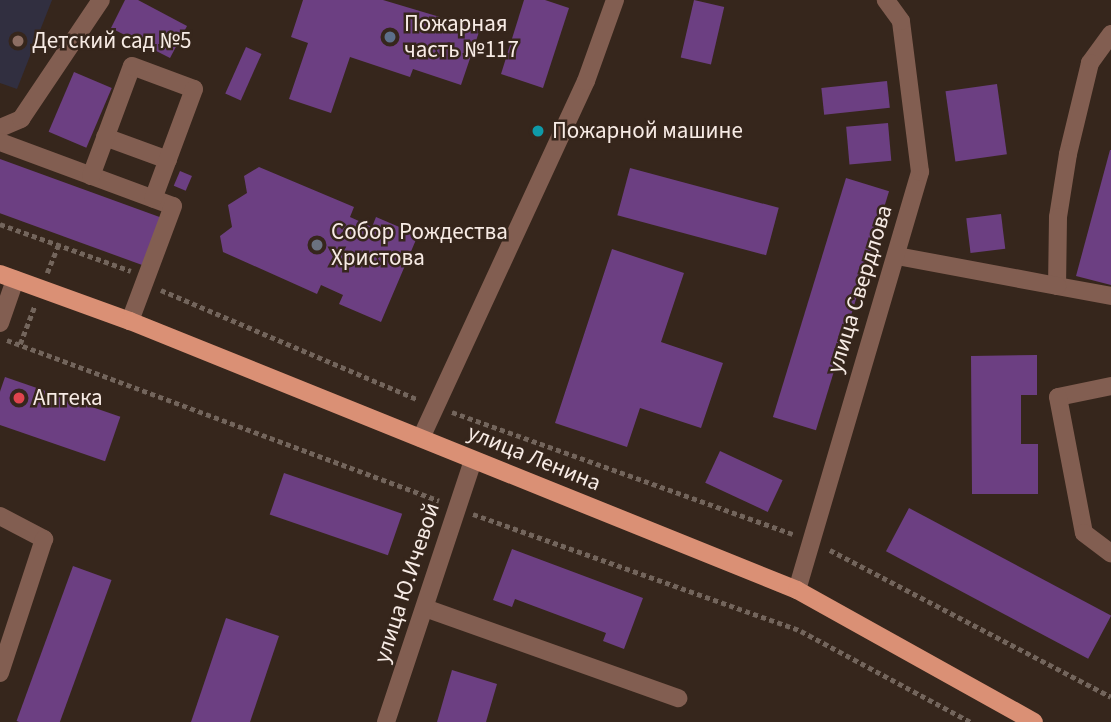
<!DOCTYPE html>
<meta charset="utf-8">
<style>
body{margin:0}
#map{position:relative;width:1111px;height:722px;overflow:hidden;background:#36261c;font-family:"Source Sans 3",sans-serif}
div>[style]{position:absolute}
.education>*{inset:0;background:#312f40}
.building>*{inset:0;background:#6c3f82;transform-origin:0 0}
.path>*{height:4.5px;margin-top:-2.25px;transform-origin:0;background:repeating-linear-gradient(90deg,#73655c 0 5px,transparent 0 8.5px)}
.minor>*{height:18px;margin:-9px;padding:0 9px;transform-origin:9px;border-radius:9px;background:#825e51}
.major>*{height:18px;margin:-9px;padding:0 9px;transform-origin:9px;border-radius:9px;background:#da9075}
.dots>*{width:19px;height:19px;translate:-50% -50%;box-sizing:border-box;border:4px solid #36261c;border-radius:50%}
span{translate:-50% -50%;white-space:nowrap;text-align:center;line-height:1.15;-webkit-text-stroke:5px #36261c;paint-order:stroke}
.poi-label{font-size:23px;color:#f7ebe5}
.left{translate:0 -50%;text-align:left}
.street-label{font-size:23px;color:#f7ebe5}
</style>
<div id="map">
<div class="education">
<div style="clip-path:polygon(0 0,52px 0,17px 89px,0 83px)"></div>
</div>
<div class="building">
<div style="clip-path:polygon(125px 0,138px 0,187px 26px,170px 58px,111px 28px)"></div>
<div style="clip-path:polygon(303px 0,383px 0,480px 29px,461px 85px,413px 69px,410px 77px,350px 57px,331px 113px,289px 99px,308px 43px,291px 37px)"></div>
<div style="clip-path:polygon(524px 0,545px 0,569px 8px,543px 88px,501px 74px)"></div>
<div style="left:694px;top:0;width:31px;height:59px;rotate:13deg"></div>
<div style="left:246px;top:47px;width:17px;height:51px;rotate:24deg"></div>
<div style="left:74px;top:72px;width:41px;height:65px;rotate:23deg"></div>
<div style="left:887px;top:81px;width:27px;height:66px;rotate:84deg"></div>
<div style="left:997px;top:84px;width:71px;height:52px;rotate:82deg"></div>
<div style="left:888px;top:123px;width:38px;height:42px;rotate:85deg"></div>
<div style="clip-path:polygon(1110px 150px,1111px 150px,1111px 285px,1076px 276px)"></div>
<div style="left:0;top:159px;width:172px;height:51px;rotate:20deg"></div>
<div style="clip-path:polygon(259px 167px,354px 207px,350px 217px,372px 227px,376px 217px,418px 235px,381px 322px,339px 304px,343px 295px,321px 285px,317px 294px,223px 252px,220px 236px,232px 227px,228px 205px,247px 193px,244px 176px)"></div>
<div style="left:630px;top:168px;width:154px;height:49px;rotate:15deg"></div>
<div style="left:180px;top:171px;width:13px;height:16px;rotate:23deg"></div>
<div style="left:846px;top:178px;width:45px;height:250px;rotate:17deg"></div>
<div style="left:1001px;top:214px;width:35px;height:35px;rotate:83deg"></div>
<div style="clip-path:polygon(612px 249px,684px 273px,661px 342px,723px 363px,701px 428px,640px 408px,627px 447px,555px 423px)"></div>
<div style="clip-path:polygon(1037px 355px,1037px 395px,1021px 395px,1021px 444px,1038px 444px,1038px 494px,972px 494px,971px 356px)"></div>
<div style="left:5px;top:377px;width:122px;height:47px;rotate:19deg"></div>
<div style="left:720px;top:451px;width:69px;height:35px;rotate:25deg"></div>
<div style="left:284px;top:473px;width:125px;height:44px;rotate:19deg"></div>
<div style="left:909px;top:508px;width:229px;height:49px;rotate:28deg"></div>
<div style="clip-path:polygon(512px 549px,643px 598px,624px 649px,603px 641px,606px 633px,515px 599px,512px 607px,493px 600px)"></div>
<div style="left:73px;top:566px;width:41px;height:165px;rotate:20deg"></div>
<div style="clip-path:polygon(226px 618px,279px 636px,250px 722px,191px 722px)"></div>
<div style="clip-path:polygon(452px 670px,497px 684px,486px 722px,437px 722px)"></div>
</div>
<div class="path">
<div style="left:0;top:224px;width:139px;rotate:19.7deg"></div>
<div style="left:47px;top:273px;width:31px;rotate:-68deg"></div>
<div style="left:161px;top:290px;width:278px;rotate:23.1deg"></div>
<div style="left:7px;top:340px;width:461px;rotate:20.4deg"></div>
<div style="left:20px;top:344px;width:40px;rotate:-69deg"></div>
<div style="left:452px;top:412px;width:362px;rotate:19.7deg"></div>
<div style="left:473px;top:514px;width:348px;rotate:19.6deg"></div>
<div style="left:801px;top:631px;width:193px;rotate:28.2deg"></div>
<div style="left:830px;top:550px;width:317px;rotate:27.6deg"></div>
</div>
<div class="minor">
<div style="left:1111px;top:34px;width:36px;rotate:126deg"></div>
<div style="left:1090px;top:63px;width:94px;rotate:103.6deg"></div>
<div style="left:1068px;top:154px;width:64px;rotate:99deg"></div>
<div style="left:1058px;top:217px;width:69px;rotate:90.8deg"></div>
<div style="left:1057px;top:286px;width:55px;rotate:10.5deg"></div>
<div style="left:0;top:128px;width:23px;rotate:-23deg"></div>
<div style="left:21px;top:119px;width:143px;rotate:-56.1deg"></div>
<div style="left:105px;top:137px;width:67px;rotate:20.1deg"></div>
<div style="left:0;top:142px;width:184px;rotate:20.3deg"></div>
<div style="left:173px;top:206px;width:123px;rotate:110.5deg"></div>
<div style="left:91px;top:176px;width:117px;rotate:-69.6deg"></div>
<div style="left:132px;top:66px;width:66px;rotate:20.4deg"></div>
<div style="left:194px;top:89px;width:117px;rotate:110.4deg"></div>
<div style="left:897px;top:256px;width:163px;rotate:10.6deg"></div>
<div style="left:0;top:323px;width:46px;rotate:-70.8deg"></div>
<div style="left:1111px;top:386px;width:54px;rotate:168.3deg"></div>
<div style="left:1058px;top:397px;width:138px;rotate:79.2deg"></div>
<div style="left:1084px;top:533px;width:34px;rotate:37deg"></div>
<div style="left:421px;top:438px;width:393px;rotate:-65.2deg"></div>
<div style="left:586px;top:81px;width:86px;rotate:-70.3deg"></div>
<div style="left:0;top:516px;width:50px;rotate:27.6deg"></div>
<div style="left:44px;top:539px;width:141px;rotate:108.2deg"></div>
<div style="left:797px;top:590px;width:436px;rotate:-73.6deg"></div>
<div style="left:920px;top:172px;width:152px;rotate:-97.2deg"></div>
<div style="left:901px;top:21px;width:26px;rotate:-126deg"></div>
<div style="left:425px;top:608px;width:269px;rotate:19.6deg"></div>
<div style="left:386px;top:722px;width:276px;rotate:-71.6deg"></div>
</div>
<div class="major">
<div style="left:0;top:274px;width:138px;rotate:19.9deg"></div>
<div style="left:130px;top:321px;width:719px;rotate:21.96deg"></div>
<div style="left:797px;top:590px;width:271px;rotate:29.1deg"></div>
</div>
<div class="dots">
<div style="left:390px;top:37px;background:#5c6f8a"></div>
<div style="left:18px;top:41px;background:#8d6e63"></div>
<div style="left:538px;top:131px;background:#0f9aa8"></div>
<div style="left:317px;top:245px;background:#6b7280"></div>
<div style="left:19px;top:398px;background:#e0444e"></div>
</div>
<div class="poi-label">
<span class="left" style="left:404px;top:37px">Пожарная<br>часть №117</span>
<span class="left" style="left:32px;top:41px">Детский сад №5</span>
<span class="left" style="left:552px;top:131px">Пожарной машине</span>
<span class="left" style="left:331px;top:245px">Собор Рождества<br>Христова</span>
<span class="left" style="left:33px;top:398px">Аптека</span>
</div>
<div class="street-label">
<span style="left:860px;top:289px;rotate:-73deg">улица Свердлова</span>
<span style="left:534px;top:458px;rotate:22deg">улица Ленина</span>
<span style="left:407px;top:583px;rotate:-72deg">улица Ю.Ичевой</span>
</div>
</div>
